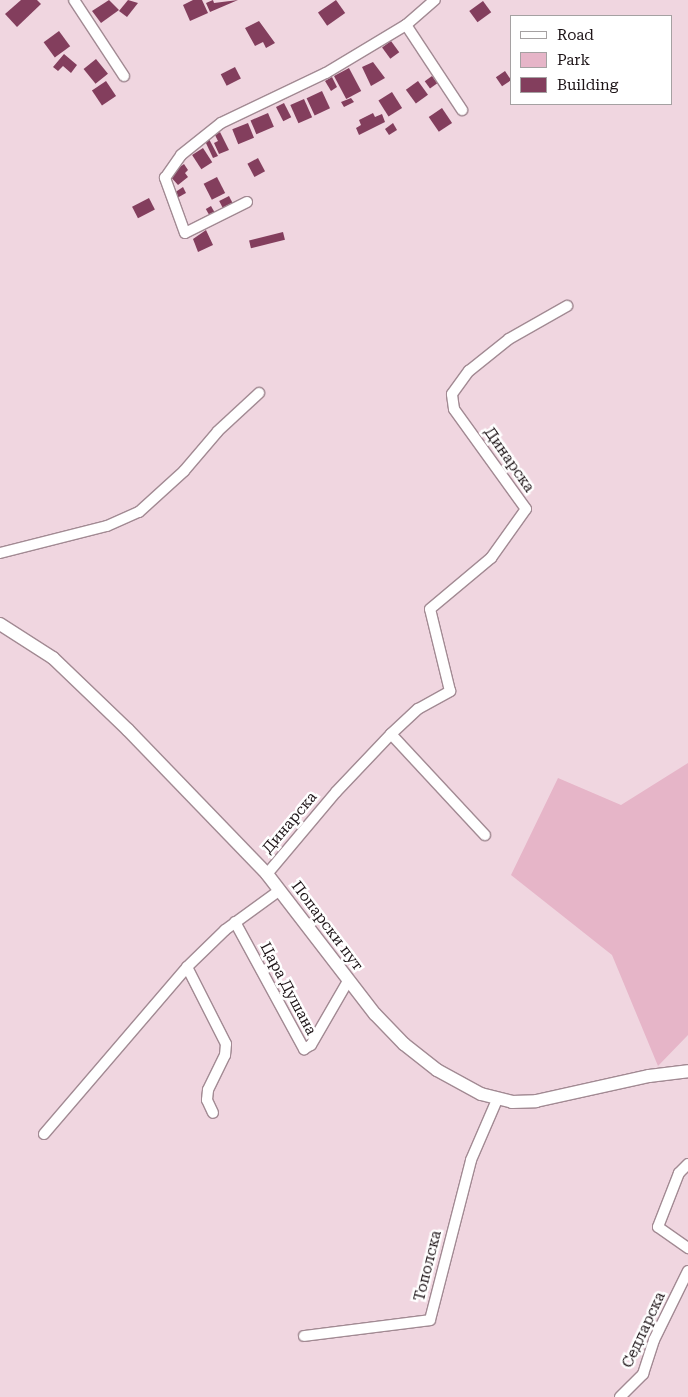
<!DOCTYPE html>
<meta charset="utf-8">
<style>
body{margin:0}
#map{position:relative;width:688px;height:1397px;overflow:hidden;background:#f0d6e0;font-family:"Roboto Serif",serif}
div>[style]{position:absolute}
.green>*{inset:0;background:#e6b5c8}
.building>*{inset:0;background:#833e5d;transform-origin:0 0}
.roads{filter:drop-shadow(1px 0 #a28a93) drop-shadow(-1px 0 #a28a93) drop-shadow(0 1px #a28a93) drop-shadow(0 -1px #a28a93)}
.minor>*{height:10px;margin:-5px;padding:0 5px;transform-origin:5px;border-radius:5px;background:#fff}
.tertiary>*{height:12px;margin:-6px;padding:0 6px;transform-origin:6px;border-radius:6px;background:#fff}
span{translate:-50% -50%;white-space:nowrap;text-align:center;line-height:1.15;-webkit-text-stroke:5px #fff;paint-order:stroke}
.street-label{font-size:15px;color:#1d1417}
.legend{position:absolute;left:510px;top:15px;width:162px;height:90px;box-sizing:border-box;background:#fff;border:1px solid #a5a1a2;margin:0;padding:6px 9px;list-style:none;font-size:15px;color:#1d1417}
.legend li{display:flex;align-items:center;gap:10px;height:25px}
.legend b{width:25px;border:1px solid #a5a1a2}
</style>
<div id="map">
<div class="green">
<div style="clip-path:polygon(688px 763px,688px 1035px,658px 1066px,612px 955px,511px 875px,558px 778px,621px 805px)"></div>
</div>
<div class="building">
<div style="clip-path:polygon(21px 0,37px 0,41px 4px,17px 27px,5px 14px)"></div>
<div style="clip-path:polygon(109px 0,119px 10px,101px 23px,92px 11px)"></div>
<div style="clip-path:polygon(128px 0,138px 3px,127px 17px,119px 11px)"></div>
<div style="clip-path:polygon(193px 0,202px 0,208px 13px,190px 21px,183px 5px)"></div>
<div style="clip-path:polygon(213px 0,214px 3px,238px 0,210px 12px,206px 3px)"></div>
<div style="left:336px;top:0;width:16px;height:22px;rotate:55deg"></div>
<div style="left:483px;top:1px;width:14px;height:17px;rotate:54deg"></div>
<div style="clip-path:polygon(259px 21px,275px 43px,266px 48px,263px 42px,255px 46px,245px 28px)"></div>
<div style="left:59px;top:31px;width:19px;height:19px;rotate:54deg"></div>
<div style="left:391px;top:41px;width:14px;height:11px;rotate:54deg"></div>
<div style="clip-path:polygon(64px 54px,77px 65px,71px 73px,63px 66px,58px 71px,53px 67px)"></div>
<div style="left:96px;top:59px;width:19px;height:16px;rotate:51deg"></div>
<div style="clip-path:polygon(373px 62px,385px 78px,371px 86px,362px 67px)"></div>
<div style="left:235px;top:67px;width:13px;height:16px;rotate:63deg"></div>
<div style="left:349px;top:68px;width:26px;height:17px;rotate:62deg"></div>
<div style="left:505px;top:71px;width:11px;height:11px;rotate:56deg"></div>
<div style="left:432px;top:76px;width:9px;height:9px;rotate:54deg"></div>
<div style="clip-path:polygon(332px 77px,337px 87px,331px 91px,325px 81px)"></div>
<div style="left:106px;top:81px;width:18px;height:17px;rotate:56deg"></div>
<div style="left:418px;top:81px;width:17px;height:15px;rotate:54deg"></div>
<div style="left:322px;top:91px;width:19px;height:17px;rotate:65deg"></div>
<div style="left:392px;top:92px;width:19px;height:16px;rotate:58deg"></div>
<div style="clip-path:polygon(351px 98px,354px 102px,344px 107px,341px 102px)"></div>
<div style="left:304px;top:99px;width:20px;height:15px;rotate:66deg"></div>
<div style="left:284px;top:103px;width:16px;height:9px;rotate:63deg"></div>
<div style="left:442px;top:108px;width:18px;height:16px;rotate:56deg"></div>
<div style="left:268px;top:113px;width:15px;height:19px;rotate:67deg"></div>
<div style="clip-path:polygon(373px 113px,375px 117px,382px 114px,385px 122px,359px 135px,356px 128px,361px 125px,359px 120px)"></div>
<div style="left:248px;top:123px;width:16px;height:17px;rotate:68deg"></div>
<div style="clip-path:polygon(393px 123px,397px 130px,389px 135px,385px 129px)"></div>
<div style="clip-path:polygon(220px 132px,229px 150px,219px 154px,214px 143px,218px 141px,215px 135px)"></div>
<div style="clip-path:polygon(209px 139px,218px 156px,213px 158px,205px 141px)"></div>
<div style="left:203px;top:148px;width:17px;height:13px;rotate:57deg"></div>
<div style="left:258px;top:158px;width:15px;height:12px;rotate:62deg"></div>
<div style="clip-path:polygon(184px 164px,188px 170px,185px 173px,188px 177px,178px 185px,169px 175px)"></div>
<div style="left:217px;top:177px;width:18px;height:15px;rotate:63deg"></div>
<div style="clip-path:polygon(183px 187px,186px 193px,177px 198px,174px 193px)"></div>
<div style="left:229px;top:196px;width:9px;height:11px;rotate:63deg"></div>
<div style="left:149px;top:198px;width:13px;height:19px;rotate:63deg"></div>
<div style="left:211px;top:206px;width:8px;height:6px;rotate:60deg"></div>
<div style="clip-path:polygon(206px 230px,213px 245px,198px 252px,193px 239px)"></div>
<div style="left:283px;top:232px;width:8px;height:35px;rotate:76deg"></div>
</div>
<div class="roads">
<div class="minor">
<div style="left:74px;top:0;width:91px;rotate:56.7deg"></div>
<div style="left:406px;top:25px;width:102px;rotate:56.6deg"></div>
<div style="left:247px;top:202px;width:69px;rotate:153.4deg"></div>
<div style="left:185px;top:233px;width:59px;rotate:-110deg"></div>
<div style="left:165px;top:178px;width:28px;rotate:-55deg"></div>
<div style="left:181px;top:155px;width:51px;rotate:-38.7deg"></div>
<div style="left:221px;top:123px;width:116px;rotate:-25.5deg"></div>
<div style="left:326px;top:73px;width:93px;rotate:-31deg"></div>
<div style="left:406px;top:25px;width:38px;rotate:-41deg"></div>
<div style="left:0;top:553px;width:110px;rotate:-14.2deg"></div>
<div style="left:107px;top:526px;width:35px;rotate:-24deg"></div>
<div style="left:139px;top:512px;width:61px;rotate:-42.3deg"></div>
<div style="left:184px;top:471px;width:52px;rotate:-49.6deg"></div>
<div style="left:218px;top:431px;width:56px;rotate:-42.8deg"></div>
<div style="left:391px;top:734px;width:138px;rotate:47.1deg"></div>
<div style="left:267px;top:874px;width:107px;rotate:-49.9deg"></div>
<div style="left:336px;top:792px;width:80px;rotate:-46.5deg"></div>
<div style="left:391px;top:734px;width:37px;rotate:-43deg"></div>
<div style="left:418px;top:709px;width:37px;rotate:-29deg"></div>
<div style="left:450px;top:691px;width:84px;rotate:-103.7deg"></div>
<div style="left:430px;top:609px;width:80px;rotate:-39.9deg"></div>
<div style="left:491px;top:558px;width:60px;rotate:-54.5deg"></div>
<div style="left:526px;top:509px;width:123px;rotate:-125.8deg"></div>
<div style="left:454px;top:409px;width:15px;rotate:-98deg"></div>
<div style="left:452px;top:394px;width:29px;rotate:-54deg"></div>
<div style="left:469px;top:371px;width:51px;rotate:-38.7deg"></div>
<div style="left:509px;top:339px;width:67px;rotate:-29.6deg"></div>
<div style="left:235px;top:922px;width:145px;rotate:61.5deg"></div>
<div style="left:304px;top:1049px;width:8px;rotate:-30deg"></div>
<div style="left:311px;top:1045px;width:74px;rotate:-60deg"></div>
<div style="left:187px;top:967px;width:86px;rotate:63.1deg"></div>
<div style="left:226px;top:1044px;width:11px;rotate:95deg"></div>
<div style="left:225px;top:1055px;width:39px;rotate:116deg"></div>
<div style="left:208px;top:1090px;width:10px;rotate:96deg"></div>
<div style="left:207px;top:1100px;width:14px;rotate:65deg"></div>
<div style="left:44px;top:1134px;width:220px;rotate:-49.4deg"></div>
<div style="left:187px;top:967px;width:53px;rotate:-44.2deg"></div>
<div style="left:225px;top:930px;width:68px;rotate:-36deg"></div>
<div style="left:688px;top:1164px;width:13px;rotate:135deg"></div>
<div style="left:679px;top:1173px;width:58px;rotate:111.3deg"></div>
<div style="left:658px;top:1227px;width:37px;rotate:35deg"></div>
<div style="left:304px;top:1336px;width:127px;rotate:-7.2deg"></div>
<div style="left:430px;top:1320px;width:165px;rotate:-75.6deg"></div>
<div style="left:471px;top:1160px;width:65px;rotate:-66.6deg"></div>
<div style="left:620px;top:1397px;width:33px;rotate:-45deg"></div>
<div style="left:643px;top:1374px;width:36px;rotate:-72deg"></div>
<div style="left:654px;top:1340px;width:77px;rotate:-63.8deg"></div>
</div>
<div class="tertiary">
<div style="left:0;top:624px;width:63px;rotate:32.7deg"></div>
<div style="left:53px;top:658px;width:104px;rotate:43.8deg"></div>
<div style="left:128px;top:730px;width:200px;rotate:46deg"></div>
<div style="left:267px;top:874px;width:177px;rotate:52.4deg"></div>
<div style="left:375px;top:1014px;width:42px;rotate:46deg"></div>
<div style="left:404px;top:1044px;width:42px;rotate:38.2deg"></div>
<div style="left:437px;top:1070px;width:50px;rotate:28.6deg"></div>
<div style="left:481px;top:1094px;width:32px;rotate:14deg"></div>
<div style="left:512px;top:1102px;width:24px;rotate:-2deg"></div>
<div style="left:536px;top:1101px;width:116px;rotate:-12.5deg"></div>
<div style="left:649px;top:1076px;width:39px;rotate:-7deg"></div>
</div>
</div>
<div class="street-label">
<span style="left:509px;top:460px;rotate:55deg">Динарска</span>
<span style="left:290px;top:823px;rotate:-50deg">Динарска</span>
<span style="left:327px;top:926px;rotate:53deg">Попарски пут</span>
<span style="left:288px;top:989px;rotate:62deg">Цара Душана</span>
<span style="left:428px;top:1266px;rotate:-76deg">Тополска</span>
<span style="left:644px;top:1330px;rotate:-65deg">Седларска</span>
</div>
<ul class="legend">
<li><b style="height:6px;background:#fff"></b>Road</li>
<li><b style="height:14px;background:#e6b5c8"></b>Park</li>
<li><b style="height:14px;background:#833e5d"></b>Building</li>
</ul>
</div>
